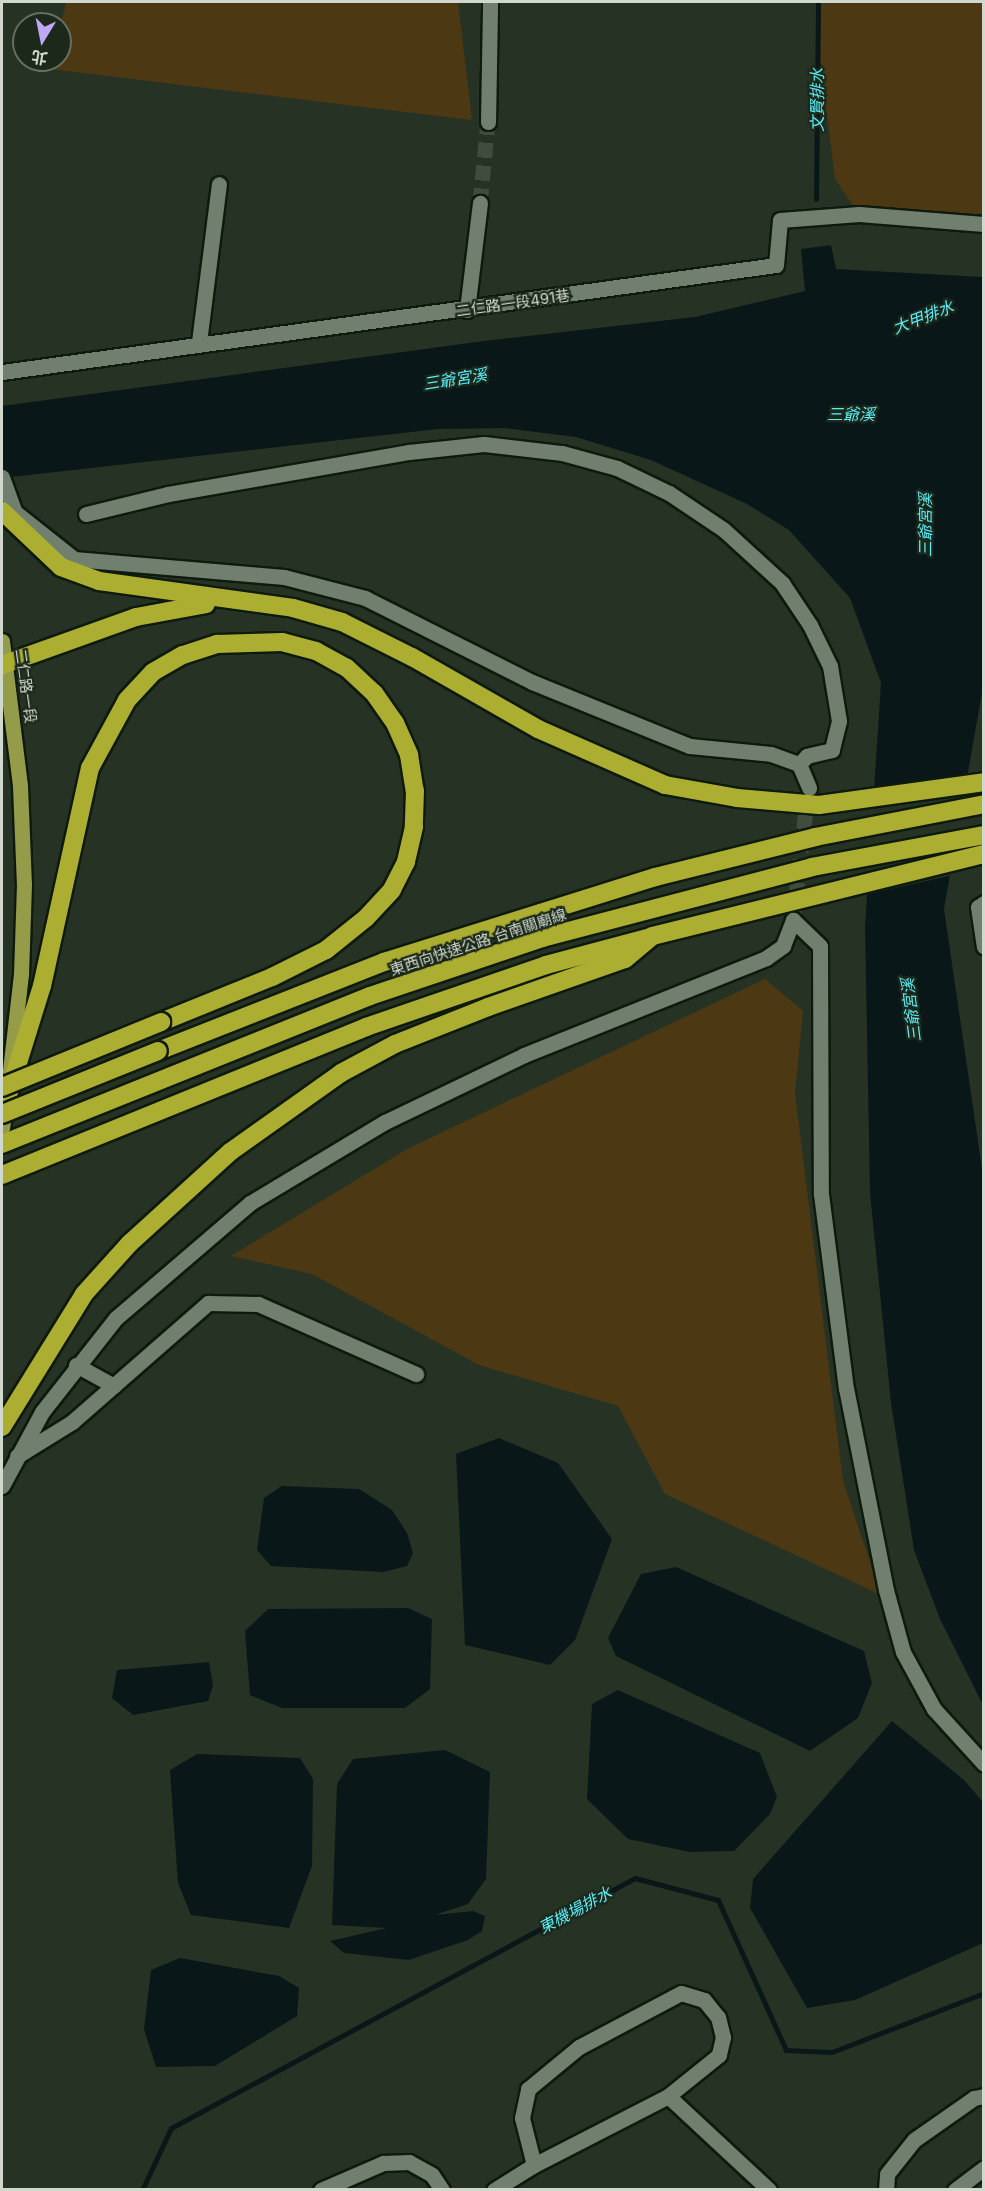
<!DOCTYPE html>
<meta charset="utf-8">
<style>
body{margin:0}
#map{position:relative;width:985px;height:2191px;overflow:hidden;background:#263324;font-family:Inter,"Noto Sans TC",sans-serif}
div>[style]{position:absolute}
.green>*{inset:0;background:#4c3813}
.water>*{inset:0;background:#0a1718}
.pier>*{inset:0;background:#263324}
.stream>*{height:5px;margin:-2.5px;padding:0 2.5px;transform-origin:2.5px;border-radius:2.5px;background:#0a1718}
.minor-tunnel>*{height:15px;margin-top:-7.5px;transform-origin:0;background:repeating-linear-gradient(90deg,#404c3e 0 15px,transparent 0 23px)}
.roads{filter:drop-shadow(2px 0 #0e1a0d) drop-shadow(-2px 0 #0e1a0d) drop-shadow(0 2px #0e1a0d) drop-shadow(0 -2px #0e1a0d)}
.minor>*{height:15px;margin:-7.5px;padding:0 7.5px;transform-origin:7.5px;border-radius:7.5px;background:#71806e}
.major>*{height:15px;margin:-7.5px;padding:0 7.5px;transform-origin:7.5px;border-radius:7.5px;background:#949c49}
.highway>*{height:18px;margin:-9px;padding:0 9px;transform-origin:9px;border-radius:9px;background:#acae31}
.bridges{filter:drop-shadow(2px 0 #0e1a0d) drop-shadow(-2px 0 #0e1a0d) drop-shadow(0 2px #0e1a0d) drop-shadow(0 -2px #0e1a0d)}
.highway-bridge>*{height:18px;margin:-9px;padding:0 9px;transform-origin:9px;border-radius:9px;background:#acae31}
span{translate:-50% -50%;white-space:nowrap;text-align:center;line-height:1.15;-webkit-text-stroke:4.5px #1c291a;paint-order:stroke}
.street-label{font-size:15px;color:#d1d9cf}
.water-label{font-size:16px;color:#58eefa;font-style:italic}
.frame{position:absolute;inset:0;border:3px solid #d1d9cf;pointer-events:none}
.north{position:absolute;left:12px;top:12px;width:60px;height:60px;box-sizing:border-box;background:#1c291a;border:2px solid #646f62;border-radius:50%;rotate:190deg;font-size:16px;font-weight:700;line-height:24px;text-align:center;color:#d1d9cf}
.north::after{content:'';display:block;margin:auto;width:21px;height:27px;background:#bda9f5;clip-path:polygon(50% 0,100% 100%,50% 72%,0 100%)}
</style>
<div id="map">
<div class="green">
<div style="clip-path:polygon(66px 2px,458px 2px,472px 120px,50px 69px,52px 60px,60px 60px,60px 27px)"></div>
<div style="clip-path:polygon(818px 2px,983px 2px,983px 224px,859px 214px,835px 179px,817px 33px)"></div>
<div style="clip-path:polygon(765px 979px,803px 1011px,795px 1093px,843px 1481px,881px 1595px,665px 1494px,618px 1406px,479px 1365px,312px 1274px,231px 1256px,409px 1148px)"></div>
</div>
<div class="water">
<div style="clip-path:polygon(831px 245px,836px 269px,983px 277px,983px 687px,944px 909px,984px 1182px,983px 1705px,940px 1619px,914px 1550px,891px 1403px,870px 1193px,865px 926px,881px 683px,850px 598px,789px 530px,747px 504px,651px 460px,576px 437px,505px 428px,438px 429px,2px 478px,2px 406px,484px 341px,695px 317px,805px 291px,801px 249px)"></div>
<div style="clip-path:polygon(499px 1438px,558px 1463px,612px 1539px,575px 1640px,550px 1665px,465px 1645px,456px 1454px)"></div>
<div style="clip-path:polygon(282px 1486px,359px 1489px,392px 1510px,407px 1533px,413px 1553px,407px 1566px,383px 1572px,271px 1566px,257px 1550px,264px 1498px)"></div>
<div style="clip-path:polygon(676px 1567px,864px 1651px,872px 1683px,858px 1718px,810px 1751px,616px 1656px,608px 1638px,641px 1574px)"></div>
<div style="clip-path:polygon(408px 1608px,432px 1619px,430px 1689px,405px 1708px,282px 1708px,250px 1695px,245px 1631px,268px 1609px)"></div>
<div style="clip-path:polygon(209px 1662px,213px 1686px,208px 1701px,133px 1715px,112px 1698px,117px 1670px)"></div>
<div style="clip-path:polygon(618px 1690px,760px 1753px,777px 1797px,770px 1814px,734px 1851px,690px 1852px,628px 1839px,587px 1799px,592px 1704px)"></div>
<div style="clip-path:polygon(892px 1721px,964px 1780px,983px 1802px,983px 1943px,855px 2000px,807px 2008px,750px 1908px,753px 1879px)"></div>
<div style="clip-path:polygon(445px 1750px,490px 1772px,486px 1879px,468px 1904px,435px 1915px,473px 1911px,485px 1916px,482px 1931px,468px 1940px,409px 1960px,344px 1953px,330px 1941px,387px 1928px,332px 1925px,337px 1784px,353px 1759px)"></div>
<div style="clip-path:polygon(197px 1754px,300px 1758px,313px 1779px,312px 1866px,289px 1928px,191px 1915px,178px 1883px,170px 1770px)"></div>
<div style="clip-path:polygon(180px 1958px,279px 1976px,299px 1988px,297px 2016px,215px 2066px,156px 2067px,144px 2029px,151px 1970px)"></div>
</div>
<div class="pier">
<div style="clip-path:polygon(970px 773px,953px 875px,864px 895px,871px 789px)"></div>
</div>
<div class="stream">
<div style="left:816px;top:199px;width:197px;rotate:-89.4deg"></div>
<div style="left:142px;top:2190px;width:68px;rotate:-64.9deg"></div>
<div style="left:171px;top:2128px;width:527px;rotate:-28.32deg"></div>
<div style="left:635px;top:1878px;width:86px;rotate:14.8deg"></div>
<div style="left:718px;top:1900px;width:165px;rotate:65.6deg"></div>
<div style="left:786px;top:2050px;width:46px;rotate:2.5deg"></div>
<div style="left:832px;top:2052px;width:163px;rotate:-21.2deg"></div>
</div>
<div class="minor-tunnel">
<div style="left:480px;top:203px;width:81px;rotate:-84.4deg"></div>
<div style="left:793px;top:920px;width:129px;rotate:-83.3deg"></div>
</div>
<div class="roads">
<div class="minor">
<div style="left:488px;top:122px;width:120px;rotate:-89deg"></div>
<div style="left:467px;top:310px;width:108px;rotate:-83.1deg"></div>
<div style="left:199px;top:342px;width:159px;rotate:-82.8deg"></div>
<div style="left:2px;top:372px;width:781px;rotate:-7.87deg"></div>
<div style="left:776px;top:265px;width:45px;rotate:-84.9deg"></div>
<div style="left:780px;top:220px;width:79px;rotate:-4.3deg"></div>
<div style="left:859px;top:214px;width:125px;rotate:4.6deg"></div>
<div style="left:2px;top:477px;width:37px;rotate:70deg"></div>
<div style="left:15px;top:512px;width:75px;rotate:38.5deg"></div>
<div style="left:74px;top:559px;width:211px;rotate:4.9deg"></div>
<div style="left:284px;top:577px;width:84px;rotate:14.5deg"></div>
<div style="left:365px;top:598px;width:187px;rotate:26.7deg"></div>
<div style="left:532px;top:682px;width:170px;rotate:22.1deg"></div>
<div style="left:690px;top:746px;width:81px;rotate:5.6deg"></div>
<div style="left:771px;top:754px;width:30px;rotate:20deg"></div>
<div style="left:799px;top:764px;width:26px;rotate:67deg"></div>
<div style="left:86px;top:514px;width:84px;rotate:-13.7deg"></div>
<div style="left:168px;top:494px;width:245px;rotate:-9.9deg"></div>
<div style="left:409px;top:452px;width:75px;rotate:-6.1deg"></div>
<div style="left:484px;top:444px;width:79px;rotate:6.6deg"></div>
<div style="left:562px;top:453px;width:57px;rotate:15.3deg"></div>
<div style="left:617px;top:468px;width:58px;rotate:25.7deg"></div>
<div style="left:669px;top:493px;width:66px;rotate:33.9deg"></div>
<div style="left:724px;top:530px;width:79px;rotate:42.4deg"></div>
<div style="left:782px;top:583px;width:50px;rotate:56.3deg"></div>
<div style="left:810px;top:625px;width:46px;rotate:64deg"></div>
<div style="left:830px;top:666px;width:56px;rotate:80.7deg"></div>
<div style="left:839px;top:721px;width:30px;rotate:104deg"></div>
<div style="left:832px;top:750px;width:26px;rotate:167deg"></div>
<div style="left:807px;top:756px;width:11px;rotate:135deg"></div>
<div style="left:984px;top:903px;width:7px;rotate:146deg"></div>
<div style="left:978px;top:907px;width:40px;rotate:81.5deg"></div>
<div style="left:76px;top:1365px;width:43px;rotate:28.9deg"></div>
<div style="left:17px;top:1456px;width:65px;rotate:-31.7deg"></div>
<div style="left:72px;top:1422px;width:181px;rotate:-41.2deg"></div>
<div style="left:208px;top:1303px;width:50px;rotate:1.1deg"></div>
<div style="left:258px;top:1304px;width:173px;rotate:23.9deg"></div>
<div style="left:2px;top:1486px;width:84px;rotate:-61.6deg"></div>
<div style="left:42px;top:1412px;width:120px;rotate:-51.8deg"></div>
<div style="left:116px;top:1318px;width:177px;rotate:-40.6deg"></div>
<div style="left:250px;top:1203px;width:157px;rotate:-31deg"></div>
<div style="left:385px;top:1122px;width:154px;rotate:-25.7deg"></div>
<div style="left:524px;top:1055px;width:261px;rotate:-21.8deg"></div>
<div style="left:766px;top:958px;width:21px;rotate:-35deg"></div>
<div style="left:783px;top:946px;width:28px;rotate:-69deg"></div>
<div style="left:793px;top:920px;width:37px;rotate:44deg"></div>
<div style="left:820px;top:946px;width:248px;rotate:89.8deg"></div>
<div style="left:821px;top:1194px;width:196px;rotate:82.7deg"></div>
<div style="left:846px;top:1388px;width:206px;rotate:78.8deg"></div>
<div style="left:886px;top:1590px;width:64px;rotate:74.7deg"></div>
<div style="left:903px;top:1652px;width:65px;rotate:61.5deg"></div>
<div style="left:934px;top:1709px;width:74px;rotate:47.7deg"></div>
<div style="left:534px;top:2165px;width:151px;rotate:-27.2deg"></div>
<div style="left:668px;top:2096px;width:138px;rotate:42.9deg"></div>
<div style="left:321px;top:2190px;width:68px;rotate:-23.5deg"></div>
<div style="left:383px;top:2163px;width:26px;rotate:-2deg"></div>
<div style="left:409px;top:2162px;width:26px;rotate:29deg"></div>
<div style="left:432px;top:2175px;width:18px;rotate:56deg"></div>
<div style="left:494px;top:2190px;width:47px;rotate:-32deg"></div>
<div style="left:534px;top:2165px;width:49px;rotate:-104.3deg"></div>
<div style="left:522px;top:2118px;width:30px;rotate:-78deg"></div>
<div style="left:528px;top:2089px;width:66px;rotate:-39.5deg"></div>
<div style="left:579px;top:2047px;width:115px;rotate:-27.9deg"></div>
<div style="left:681px;top:1993px;width:24px;rotate:17deg"></div>
<div style="left:704px;top:2000px;width:22px;rotate:51deg"></div>
<div style="left:718px;top:2017px;width:21px;rotate:76deg"></div>
<div style="left:723px;top:2037px;width:18px;rotate:103deg"></div>
<div style="left:719px;top:2055px;width:65px;rotate:141.2deg"></div>
<div style="left:886px;top:2190px;width:16px;rotate:-86deg"></div>
<div style="left:887px;top:2174px;width:43px;rotate:-51.5deg"></div>
<div style="left:914px;top:2140px;width:73px;rotate:-35deg"></div>
<div style="left:974px;top:2098px;width:10px;rotate:-11deg"></div>
<div style="left:955px;top:2190px;width:36px;rotate:-37deg"></div>
</div>
<div class="major">
<div style="left:2px;top:641px;width:146px;rotate:82.9deg"></div>
<div style="left:20px;top:786px;width:98px;rotate:87.7deg"></div>
<div style="left:24px;top:884px;width:90px;rotate:91.9deg"></div>
<div style="left:21px;top:974px;width:98px;rotate:96.5deg"></div>
<div style="left:2px;top:1128px;width:24px;rotate:-81deg"></div>
</div>
<div class="highway">
<div style="left:2px;top:511px;width:81px;rotate:43.5deg"></div>
<div style="left:61px;top:567px;width:40px;rotate:20.2deg"></div>
<div style="left:99px;top:581px;width:196px;rotate:7.9deg"></div>
<div style="left:293px;top:608px;width:51px;rotate:15.9deg"></div>
<div style="left:342px;top:622px;width:78px;rotate:26.6deg"></div>
<div style="left:412px;top:657px;width:145px;rotate:29.7deg"></div>
<div style="left:538px;top:729px;width:139px;rotate:23.8deg"></div>
<div style="left:665px;top:785px;width:73px;rotate:10.2deg"></div>
<div style="left:737px;top:798px;width:82px;rotate:4.9deg"></div>
<div style="left:819px;top:805px;width:167px;rotate:-7.9deg"></div>
<div style="left:2px;top:665px;width:142px;rotate:-19.7deg"></div>
<div style="left:136px;top:617px;width:71px;rotate:-10.5deg"></div>
<div style="left:158px;top:1051px;width:243px;rotate:-21.5deg"></div>
<div style="left:384px;top:962px;width:284px;rotate:-17.4deg"></div>
<div style="left:655px;top:877px;width:165px;rotate:-14deg"></div>
<div style="left:815px;top:837px;width:172px;rotate:-11deg"></div>
<div style="left:8px;top:1095px;width:114px;rotate:-72.7deg"></div>
<div style="left:42px;top:986px;width:223px;rotate:-77.6deg"></div>
<div style="left:90px;top:768px;width:77px;rotate:-61.4deg"></div>
<div style="left:127px;top:700px;width:38px;rotate:-47deg"></div>
<div style="left:153px;top:672px;width:34px;rotate:-30deg"></div>
<div style="left:183px;top:655px;width:36px;rotate:-18deg"></div>
<div style="left:217px;top:644px;width:65px;rotate:-1.8deg"></div>
<div style="left:282px;top:642px;width:35px;rotate:15deg"></div>
<div style="left:316px;top:651px;width:35px;rotate:29deg"></div>
<div style="left:347px;top:668px;width:37px;rotate:43deg"></div>
<div style="left:374px;top:693px;width:37px;rotate:55deg"></div>
<div style="left:395px;top:723px;width:35px;rotate:66deg"></div>
<div style="left:409px;top:755px;width:36px;rotate:81deg"></div>
<div style="left:415px;top:791px;width:36px;rotate:92deg"></div>
<div style="left:414px;top:827px;width:36px;rotate:103deg"></div>
<div style="left:406px;top:862px;width:31px;rotate:117deg"></div>
<div style="left:392px;top:890px;width:38px;rotate:133deg"></div>
<div style="left:366px;top:918px;width:51px;rotate:141.3deg"></div>
<div style="left:326px;top:950px;width:60px;rotate:153.4deg"></div>
<div style="left:272px;top:977px;width:120px;rotate:157.9deg"></div>
<div style="left:2px;top:1144px;width:397px;rotate:-21.9deg"></div>
<div style="left:370px;top:996px;width:182px;rotate:-18.6deg"></div>
<div style="left:542px;top:938px;width:279px;rotate:-14.7deg"></div>
<div style="left:812px;top:867px;width:175px;rotate:-10.5deg"></div>
<div style="left:2px;top:1175px;width:393px;rotate:-22.1deg"></div>
<div style="left:366px;top:1027px;width:190px;rotate:-19deg"></div>
<div style="left:546px;top:965px;width:105px;rotate:-15deg"></div>
<div style="left:2px;top:1427px;width:156px;rotate:-58.3deg"></div>
<div style="left:84px;top:1294px;width:69px;rotate:-48deg"></div>
<div style="left:130px;top:1243px;width:135px;rotate:-42.3deg"></div>
<div style="left:230px;top:1152px;width:136px;rotate:-35.4deg"></div>
<div style="left:341px;top:1073px;width:61px;rotate:-28.2deg"></div>
<div style="left:395px;top:1044px;width:100px;rotate:-21.7deg"></div>
<div style="left:488px;top:1007px;width:145px;rotate:-19.3deg"></div>
<div style="left:625px;top:959px;width:35px;rotate:-40deg"></div>
<div style="left:652px;top:936px;width:342px;rotate:-13.9deg"></div>
</div>
</div>
<div class="bridges">
<div class="highway-bridge">
<div style="left:2px;top:1087px;width:172px;rotate:-22.2deg"></div>
<div style="left:2px;top:1114px;width:168px;rotate:-22deg"></div>
</div>
</div>
<div class="street-label">
<span style="left:513px;top:303px;rotate:-8deg">二仁路一段491巷</span>
<span style="left:26px;top:686px;rotate:82deg">二仁路一段</span>
<span style="left:478px;top:942px;rotate:-18deg">東西向快速公路 台南關廟線</span>
</div>
<div class="water-label">
<span style="left:817px;top:100px;rotate:-90deg">文賢排水</span>
<span style="left:923px;top:317px;rotate:-21deg">大甲排水</span>
<span style="left:455px;top:379px;rotate:-9deg">三爺宮溪</span>
<span style="left:851px;top:414px">三爺溪</span>
<span style="left:925px;top:525px;rotate:-90deg">三爺宮溪</span>
<span style="left:911px;top:1010px;rotate:-97deg">三爺宮溪</span>
<span style="left:575px;top:1910px;rotate:-28deg">東機場排水</span>
</div>
<div class="frame"></div>
<div class="north">北</div>
</div>
